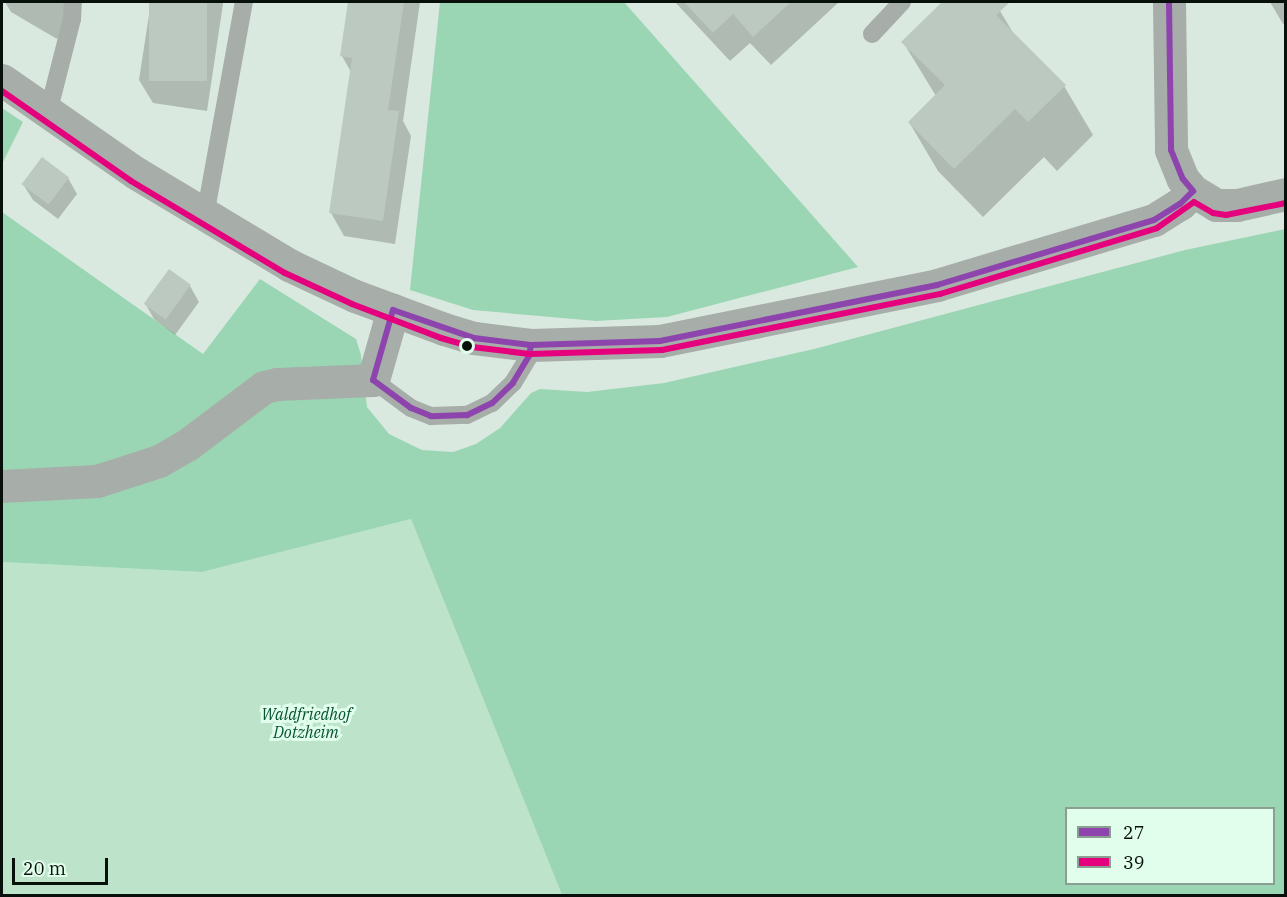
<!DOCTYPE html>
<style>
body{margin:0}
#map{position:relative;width:1287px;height:897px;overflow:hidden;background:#dae9df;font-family:"IBM Plex Serif",serif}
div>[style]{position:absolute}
.green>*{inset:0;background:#bde4cb}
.forest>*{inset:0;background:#9bd6b4}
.shadow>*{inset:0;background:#0003}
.building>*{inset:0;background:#bcc9c1;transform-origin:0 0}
.service>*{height:18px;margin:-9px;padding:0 9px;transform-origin:9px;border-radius:9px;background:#a7ada9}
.minor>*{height:33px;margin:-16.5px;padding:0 16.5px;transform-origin:16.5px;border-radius:16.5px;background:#a7ada9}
.tertiary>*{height:33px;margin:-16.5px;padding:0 16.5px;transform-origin:16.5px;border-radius:16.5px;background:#a7ada9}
.bus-1>*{height:6px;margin:-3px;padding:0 3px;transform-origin:3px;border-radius:3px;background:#8e44ad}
.bus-2>*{height:6px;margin:-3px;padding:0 3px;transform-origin:3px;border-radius:3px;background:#e5007d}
.dots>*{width:16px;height:16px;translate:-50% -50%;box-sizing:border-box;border:3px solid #e1fdeb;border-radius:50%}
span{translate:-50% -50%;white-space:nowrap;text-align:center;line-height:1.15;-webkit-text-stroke:6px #e1fdeb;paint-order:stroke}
.park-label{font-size:16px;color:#065431;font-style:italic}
.frame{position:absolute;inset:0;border:3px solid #07100a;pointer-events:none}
.legend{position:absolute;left:1065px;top:807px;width:210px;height:78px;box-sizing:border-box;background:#e1fdeb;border:2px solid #8a9e91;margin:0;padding:8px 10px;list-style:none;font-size:18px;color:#07100a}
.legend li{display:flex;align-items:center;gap:12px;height:30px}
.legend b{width:30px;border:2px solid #8a9e91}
.scale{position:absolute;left:12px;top:858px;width:96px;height:27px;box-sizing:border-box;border:3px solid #07100a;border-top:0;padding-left:8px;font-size:18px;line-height:21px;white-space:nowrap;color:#07100a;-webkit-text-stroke:4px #e1fdeb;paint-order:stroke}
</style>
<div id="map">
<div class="green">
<div style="clip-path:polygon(411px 519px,562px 895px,2px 896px,2px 562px,202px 572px)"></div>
</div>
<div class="forest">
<div style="clip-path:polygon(440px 2px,624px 2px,858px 267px,667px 317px,596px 321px,473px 310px,410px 290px)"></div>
<div style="clip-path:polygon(2px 108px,23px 122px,2px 164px)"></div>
<div style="clip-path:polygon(evenodd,2px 212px,203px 354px,260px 279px,356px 339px,361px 355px,367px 407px,389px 434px,422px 450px,453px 452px,476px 444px,500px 428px,531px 393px,540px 389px,587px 392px,664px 383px,814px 349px,1185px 250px,1285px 229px,1285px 895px,562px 895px,411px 519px,202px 572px,2px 562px,2px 212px,1066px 808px,1274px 808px,1274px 884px,1066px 884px,1066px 808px)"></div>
</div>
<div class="shadow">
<div style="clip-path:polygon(5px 2px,73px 2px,76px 7px,57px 39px,11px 12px)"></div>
<div style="clip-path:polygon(151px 2px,222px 2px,223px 4px,207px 111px,153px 103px,139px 80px)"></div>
<div style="clip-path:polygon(350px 2px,420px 2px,403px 121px,411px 136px,395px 244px,344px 236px,331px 213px,351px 72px,342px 56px)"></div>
<div style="clip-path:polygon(675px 2px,839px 2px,771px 65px,750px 43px,730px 61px)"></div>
<div style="clip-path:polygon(944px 2px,991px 2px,1000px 11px,1015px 36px,1064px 86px,1093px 135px,1057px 171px,1044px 157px,983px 217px,938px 171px,909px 122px,936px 96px,903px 42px)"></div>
<div style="clip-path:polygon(1270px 2px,1286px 2px,1286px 25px,1283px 24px)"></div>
<div style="clip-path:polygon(68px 178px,77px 194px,58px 219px,33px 200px,23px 184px)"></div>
<div style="clip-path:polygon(190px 286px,199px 302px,175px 335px,154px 319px,145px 303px)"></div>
</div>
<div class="building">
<div style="left:149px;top:2px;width:58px;height:79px"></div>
<div style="clip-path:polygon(348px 2px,404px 2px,388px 110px,399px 111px,383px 221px,329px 213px,352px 58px,340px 56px)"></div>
<div style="clip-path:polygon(684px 2px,791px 2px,753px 37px,733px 14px,713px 33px)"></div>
<div style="clip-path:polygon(942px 2px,1010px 2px,996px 15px,1066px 85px,1028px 122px,1015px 109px,954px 169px,908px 122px,945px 85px,901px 42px)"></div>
<div style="left:42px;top:157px;width:34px;height:34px;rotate:37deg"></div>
<div style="left:169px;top:269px;width:27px;height:43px;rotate:36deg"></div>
</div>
<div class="service">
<div style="left:872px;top:34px;width:44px;rotate:-46.8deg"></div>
<div style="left:48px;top:113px;width:97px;rotate:-75.7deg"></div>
<div style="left:72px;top:19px;width:17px;rotate:-87deg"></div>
<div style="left:205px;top:216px;width:218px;rotate:-79.7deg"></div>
<div style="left:373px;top:380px;width:47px;rotate:36.4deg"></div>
<div style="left:411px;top:408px;width:22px;rotate:22deg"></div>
<div style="left:431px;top:416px;width:36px;rotate:-2deg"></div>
<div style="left:467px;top:415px;width:28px;rotate:-26deg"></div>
<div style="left:492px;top:403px;width:29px;rotate:-44deg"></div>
<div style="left:513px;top:383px;width:31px;rotate:-59deg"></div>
<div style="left:529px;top:356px;width:11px;rotate:-80deg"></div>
</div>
<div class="minor">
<div style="left:2px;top:80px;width:163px;rotate:34.8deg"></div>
<div style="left:136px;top:173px;width:179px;rotate:31deg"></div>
<div style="left:289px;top:265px;width:73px;rotate:25.2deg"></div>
<div style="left:355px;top:296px;width:95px;rotate:20.3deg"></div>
<div style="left:444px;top:329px;width:31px;rotate:17deg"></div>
<div style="left:474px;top:338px;width:57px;rotate:7deg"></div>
<div style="left:531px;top:345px;width:129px;rotate:-1.8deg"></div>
<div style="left:660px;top:341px;width:283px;rotate:-11.4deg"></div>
<div style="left:937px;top:285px;width:227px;rotate:-16.7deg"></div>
<div style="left:1154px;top:220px;width:31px;rotate:-32deg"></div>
<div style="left:1180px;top:204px;width:18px;rotate:-45deg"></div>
<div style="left:2px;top:486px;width:95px;rotate:-3deg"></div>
<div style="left:97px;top:481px;width:65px;rotate:-17.9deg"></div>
<div style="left:159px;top:461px;width:32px;rotate:-30deg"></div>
<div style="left:187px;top:445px;width:96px;rotate:-37deg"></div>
<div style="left:264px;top:387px;width:13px;rotate:-13deg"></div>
<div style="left:277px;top:384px;width:96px;rotate:-2.4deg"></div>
<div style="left:373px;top:380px;width:73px;rotate:-74.1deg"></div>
</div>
<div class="tertiary">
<div style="left:1169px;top:2px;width:148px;rotate:89.2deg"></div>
<div style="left:1171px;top:150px;width:31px;rotate:68deg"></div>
<div style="left:1183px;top:179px;width:16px;rotate:50deg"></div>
<div style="left:1193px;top:191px;width:27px;rotate:31deg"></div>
<div style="left:1216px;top:205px;width:21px"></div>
<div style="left:1237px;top:205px;width:50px;rotate:-12.7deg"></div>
</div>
<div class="bus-1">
<div style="left:1169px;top:2px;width:148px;rotate:89.2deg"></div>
<div style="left:1171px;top:150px;width:31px;rotate:68deg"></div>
<div style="left:1183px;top:179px;width:16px;rotate:50deg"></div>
<div style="left:393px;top:310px;width:86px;rotate:19.1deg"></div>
<div style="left:474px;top:338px;width:57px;rotate:7deg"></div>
<div style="left:531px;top:345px;width:11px;rotate:100deg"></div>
<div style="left:529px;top:356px;width:31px;rotate:121deg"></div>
<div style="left:513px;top:383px;width:29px;rotate:136deg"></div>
<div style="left:492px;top:403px;width:28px;rotate:154deg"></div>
<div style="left:467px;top:415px;width:36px;rotate:178deg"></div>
<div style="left:431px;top:416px;width:22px;rotate:-158deg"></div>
<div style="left:411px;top:408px;width:47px;rotate:-143.6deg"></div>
<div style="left:373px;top:380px;width:73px;rotate:-74.1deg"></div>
<div style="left:531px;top:345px;width:129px;rotate:-1.8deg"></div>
<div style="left:660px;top:341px;width:283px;rotate:-11.4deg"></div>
<div style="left:937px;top:285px;width:227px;rotate:-16.7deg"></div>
<div style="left:1154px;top:220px;width:31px;rotate:-32deg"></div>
<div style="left:1180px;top:204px;width:18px;rotate:-45deg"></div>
</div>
<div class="bus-2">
<div style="left:2px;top:91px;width:157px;rotate:34.9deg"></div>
<div style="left:131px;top:181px;width:179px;rotate:30.9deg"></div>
<div style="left:285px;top:273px;width:74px;rotate:24.8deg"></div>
<div style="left:352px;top:304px;width:95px;rotate:20.9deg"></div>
<div style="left:441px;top:338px;width:32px;rotate:16deg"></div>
<div style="left:472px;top:347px;width:58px;rotate:6.9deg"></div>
<div style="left:530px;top:354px;width:132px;rotate:-1.7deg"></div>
<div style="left:662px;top:350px;width:284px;rotate:-11.4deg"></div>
<div style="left:940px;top:294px;width:227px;rotate:-16.9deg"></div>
<div style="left:1157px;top:228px;width:45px;rotate:-35.1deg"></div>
<div style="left:1194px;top:202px;width:22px;rotate:30deg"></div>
<div style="left:1213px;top:213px;width:13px;rotate:9deg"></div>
<div style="left:1226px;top:215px;width:61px;rotate:-11.3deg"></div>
</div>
<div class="dots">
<div style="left:467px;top:346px;background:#07100a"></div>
</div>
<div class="park-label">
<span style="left:306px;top:723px">Waldfriedhof<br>Dotzheim</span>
</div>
<div class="frame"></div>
<ul class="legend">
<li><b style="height:8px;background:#8e44ad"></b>27</li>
<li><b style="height:8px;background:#e5007d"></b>39</li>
</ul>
<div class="scale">20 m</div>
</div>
